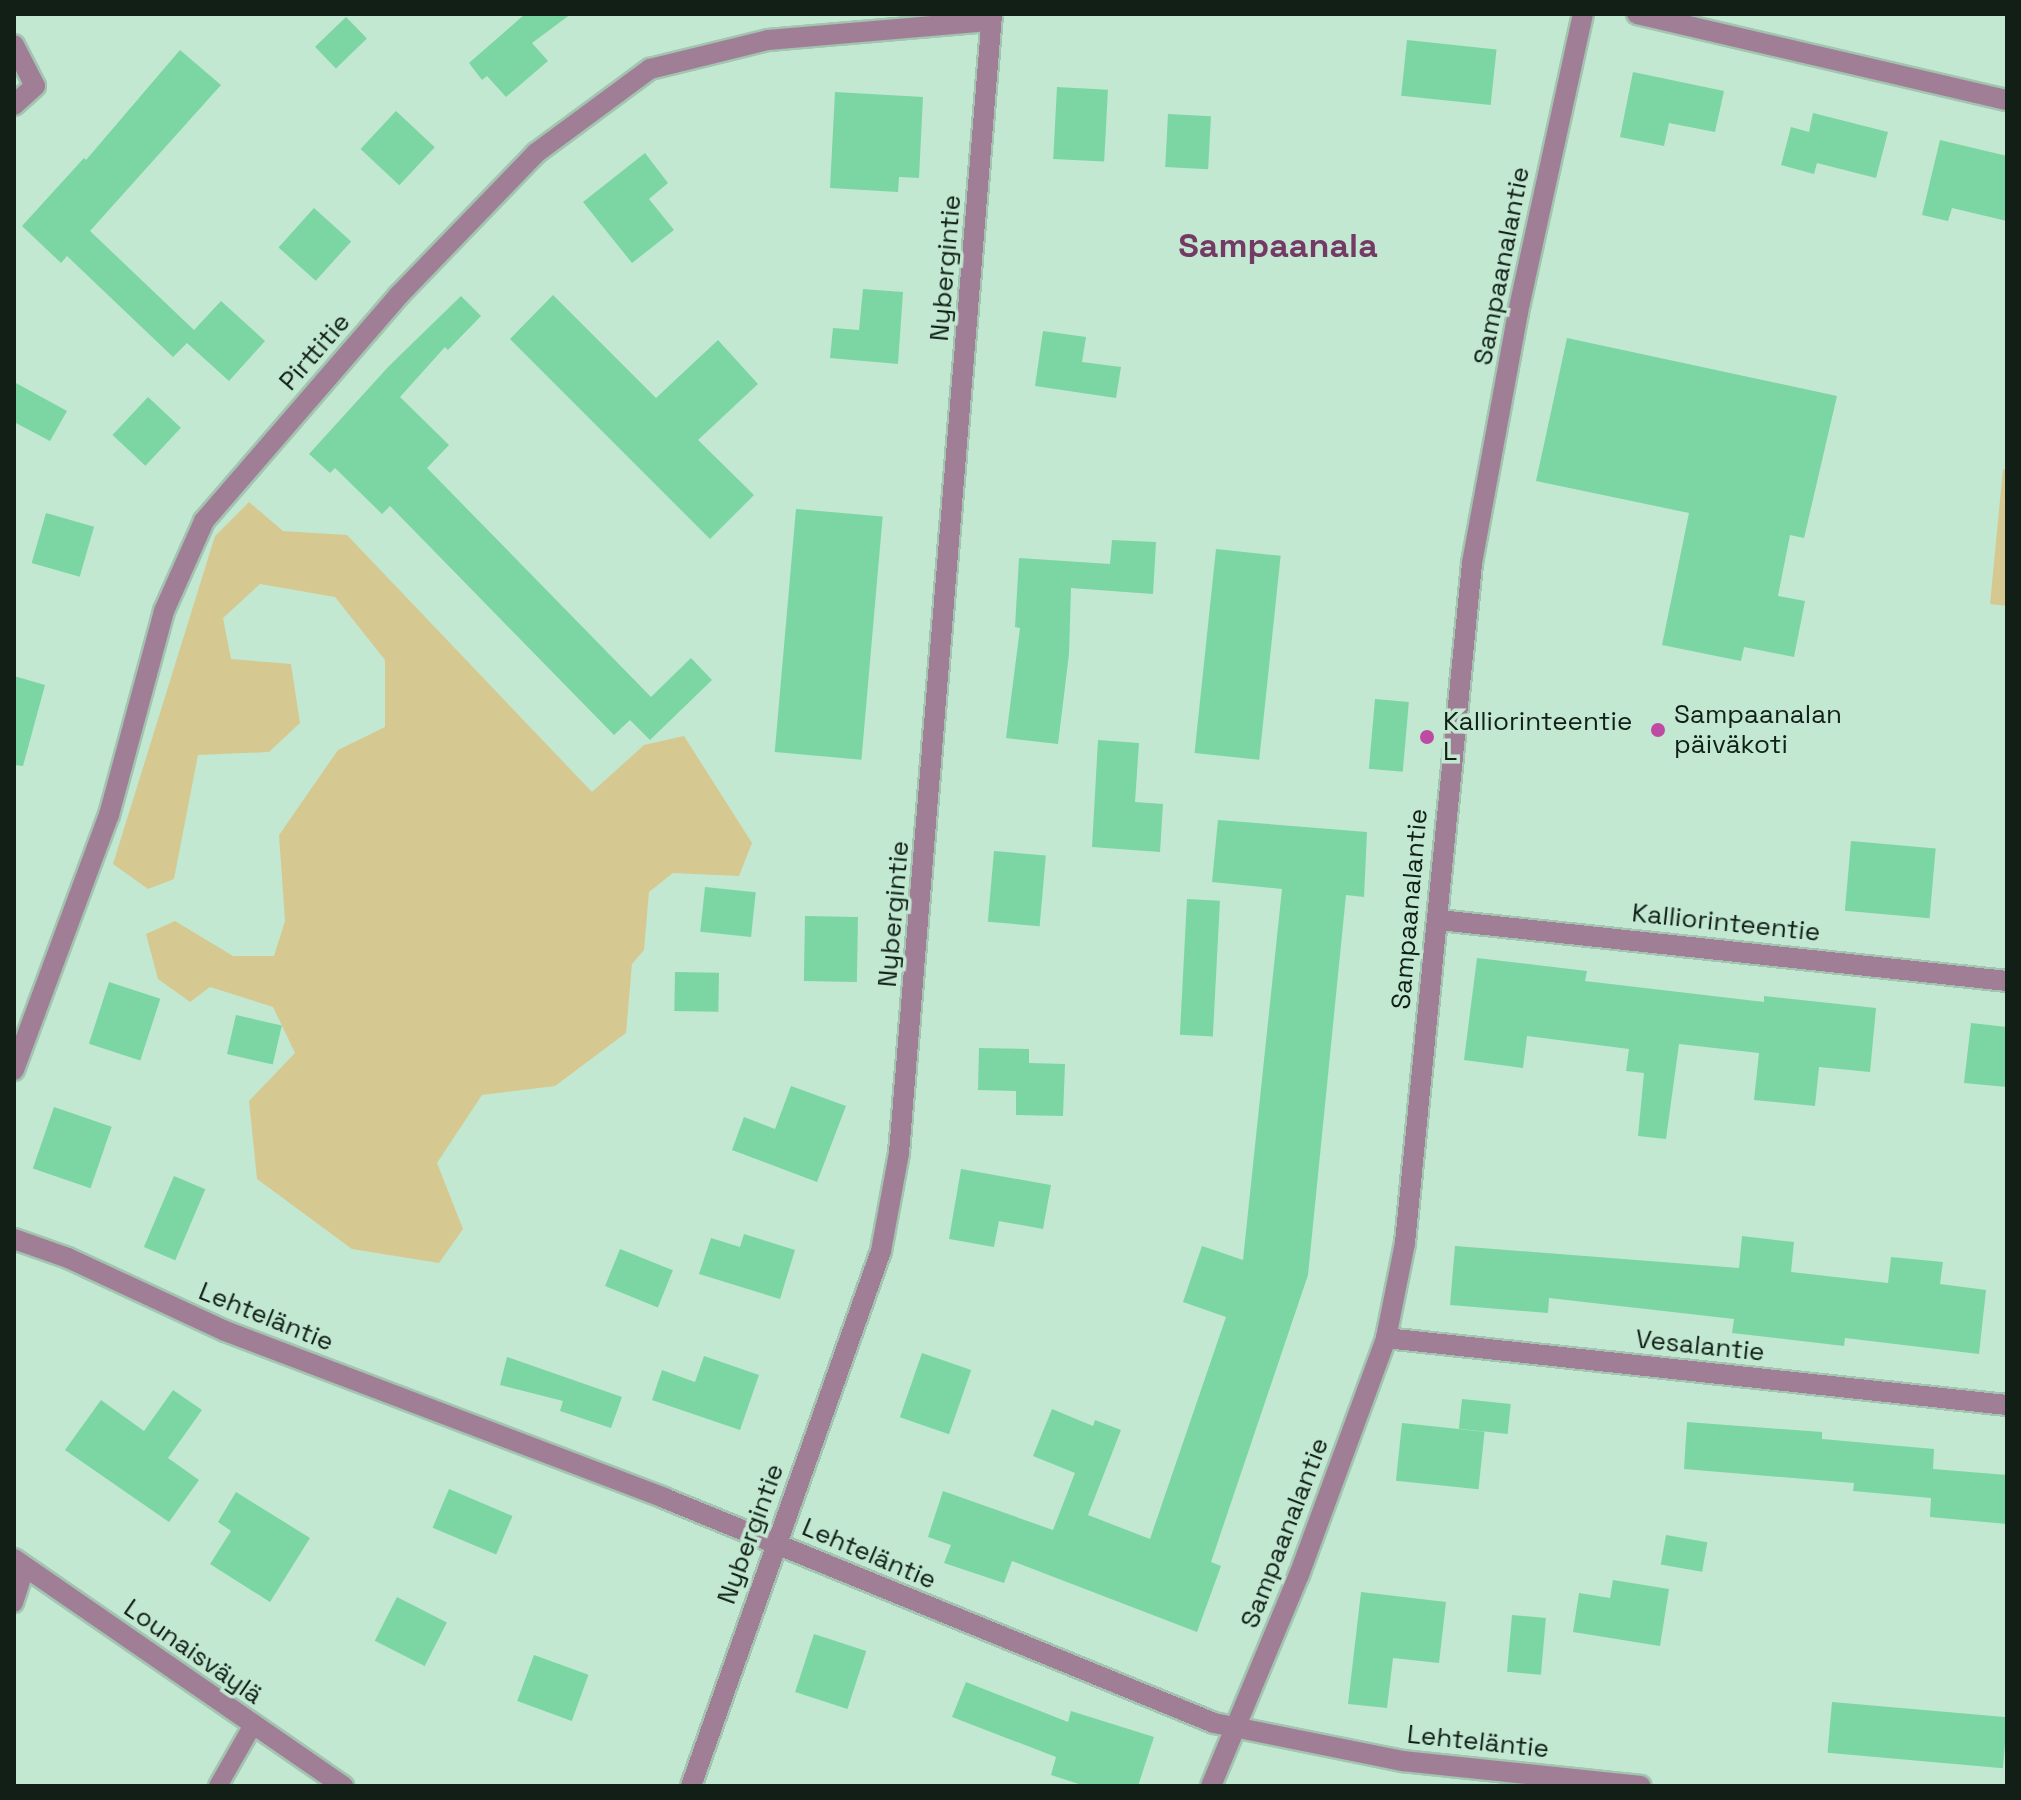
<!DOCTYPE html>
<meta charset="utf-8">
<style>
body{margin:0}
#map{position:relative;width:2021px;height:1800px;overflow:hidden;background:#c2e8d1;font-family:"Space Grotesk",sans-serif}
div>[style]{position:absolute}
.green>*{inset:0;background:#d5c991}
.building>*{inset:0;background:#7bd6a3;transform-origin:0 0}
.roads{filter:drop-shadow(2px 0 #a2c4b0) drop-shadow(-2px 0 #a2c4b0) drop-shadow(0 2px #a2c4b0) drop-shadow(0 -2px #a2c4b0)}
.service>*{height:18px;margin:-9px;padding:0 9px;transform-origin:9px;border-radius:9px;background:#a07f96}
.minor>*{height:20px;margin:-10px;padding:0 10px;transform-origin:10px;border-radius:10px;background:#a07f96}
.tertiary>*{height:20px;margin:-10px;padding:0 10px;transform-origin:10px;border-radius:10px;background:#a07f96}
.dots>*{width:22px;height:22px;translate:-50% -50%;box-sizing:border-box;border:4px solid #c2e8d1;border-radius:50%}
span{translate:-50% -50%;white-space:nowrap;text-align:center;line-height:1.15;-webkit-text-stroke:7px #c2e8d1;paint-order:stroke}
.street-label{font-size:26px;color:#111f17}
.poi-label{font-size:26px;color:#111f17}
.left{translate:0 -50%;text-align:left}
.district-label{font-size:34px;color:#743964;font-weight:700}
.frame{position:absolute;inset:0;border:16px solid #111f17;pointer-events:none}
</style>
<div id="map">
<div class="green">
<div style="clip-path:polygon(2003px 469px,2007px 470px,2007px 606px,1990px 604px)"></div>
<div style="clip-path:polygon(249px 502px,283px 531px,347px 535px,592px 792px,644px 745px,684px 736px,752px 843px,739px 876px,673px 873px,649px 892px,644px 950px,632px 964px,626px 1033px,555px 1086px,482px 1095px,437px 1163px,463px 1229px,439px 1263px,352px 1249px,257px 1179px,249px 1101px,295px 1053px,273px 1007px,210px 987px,190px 1002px,158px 979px,146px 934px,175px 921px,233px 956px,274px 956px,285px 921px,279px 835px,338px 750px,385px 727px,385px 660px,335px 597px,260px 584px,223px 618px,231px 659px,291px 664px,300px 723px,269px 752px,198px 755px,174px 879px,148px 889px,113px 864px,215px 536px)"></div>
</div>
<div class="building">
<div style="clip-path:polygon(525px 14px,571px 14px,532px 43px,548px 61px,506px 97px,487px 76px,482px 80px,469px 63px)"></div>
<div style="left:346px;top:17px;width:30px;height:43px;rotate:46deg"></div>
<div style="left:1407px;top:40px;width:90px;height:56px;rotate:6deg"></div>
<div style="clip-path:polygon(180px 50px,221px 85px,90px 231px,194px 330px,221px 301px,265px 341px,229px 381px,187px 343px,173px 357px,67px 256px,61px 263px,22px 226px,84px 158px,86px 160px)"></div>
<div style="clip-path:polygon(1633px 72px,1724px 91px,1715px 132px,1669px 123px,1664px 146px,1620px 137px)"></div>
<div style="left:1057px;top:87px;width:51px;height:72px;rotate:3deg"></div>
<div style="clip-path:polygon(835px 92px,923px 97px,919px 178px,899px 177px,898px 192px,830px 188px)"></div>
<div style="left:396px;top:111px;width:53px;height:52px;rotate:43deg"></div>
<div style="clip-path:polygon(1813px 113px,1888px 132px,1876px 178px,1817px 163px,1814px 174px,1781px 165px,1791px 127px,1809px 132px)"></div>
<div style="left:1168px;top:114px;width:43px;height:53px;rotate:3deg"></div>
<div style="clip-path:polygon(1940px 140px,2007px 156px,2007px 221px,1952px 208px,1948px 221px,1922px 215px)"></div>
<div style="clip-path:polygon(645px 153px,668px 183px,649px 199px,674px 230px,632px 263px,583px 202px)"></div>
<div style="left:314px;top:208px;width:50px;height:53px;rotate:42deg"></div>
<div style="clip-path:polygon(863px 289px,903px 292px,898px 364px,830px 358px,833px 328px,859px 330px)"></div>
<div style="clip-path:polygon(553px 295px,656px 398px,718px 340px,758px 384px,698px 440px,754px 495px,710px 539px,510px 339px)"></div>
<div style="clip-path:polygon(461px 296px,481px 316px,448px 350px,445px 347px,400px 397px,449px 445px,427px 468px,651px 697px,691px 658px,712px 680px,650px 740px,630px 720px,614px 735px,390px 506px,382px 514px,335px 468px,330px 473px,309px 454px,389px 366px)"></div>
<div style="clip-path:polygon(1043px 331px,1086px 337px,1082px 362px,1121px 367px,1116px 398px,1035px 386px)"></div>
<div style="clip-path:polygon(1567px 338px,1837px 396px,1804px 538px,1790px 535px,1778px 596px,1805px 601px,1794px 657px,1744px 647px,1741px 661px,1662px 645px,1689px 513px,1536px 481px)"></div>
<div style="clip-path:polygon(14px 382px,67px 411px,50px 441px,14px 422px)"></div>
<div style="left:148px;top:397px;width:45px;height:52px;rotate:43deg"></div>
<div style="left:796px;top:509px;width:87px;height:244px;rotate:5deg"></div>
<div style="left:46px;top:513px;width:50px;height:52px;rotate:16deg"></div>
<div style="clip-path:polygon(1112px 540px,1156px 542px,1153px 594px,1071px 588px,1069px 654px,1058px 744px,1006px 738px,1020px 628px,1015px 627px,1019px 558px,1110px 564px)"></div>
<div style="left:1216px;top:549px;width:65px;height:205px;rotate:6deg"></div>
<div style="clip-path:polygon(14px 676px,45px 685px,23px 766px,14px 765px)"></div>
<div style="left:1375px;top:699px;width:34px;height:70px;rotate:5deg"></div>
<div style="clip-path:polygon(1098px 740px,1139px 743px,1135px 802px,1163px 804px,1160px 852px,1092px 847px)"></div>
<div style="clip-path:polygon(1218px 820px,1367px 832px,1364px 897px,1346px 895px,1308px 1275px,1211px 1562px,1221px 1566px,1197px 1632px,1012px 1561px,1004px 1583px,944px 1563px,951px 1545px,928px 1537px,943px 1491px,1053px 1530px,1075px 1473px,1033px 1456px,1052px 1409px,1093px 1426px,1095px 1420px,1121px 1430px,1088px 1515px,1150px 1539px,1226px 1317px,1183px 1302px,1202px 1246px,1243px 1260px,1282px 889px,1212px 882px)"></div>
<div style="left:1851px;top:841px;width:85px;height:70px;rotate:5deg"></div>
<div style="left:994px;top:851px;width:52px;height:71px;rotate:5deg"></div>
<div style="left:705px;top:887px;width:51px;height:45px;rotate:6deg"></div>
<div style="left:1187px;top:899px;width:33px;height:136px;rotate:3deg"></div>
<div style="left:805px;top:916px;width:53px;height:65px;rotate:1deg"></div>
<div style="clip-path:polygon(1477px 958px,1587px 971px,1585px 981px,1764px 1002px,1764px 996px,1876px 1008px,1870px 1072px,1819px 1067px,1815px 1106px,1754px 1100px,1759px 1053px,1679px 1044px,1666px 1139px,1638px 1136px,1644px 1073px,1626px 1071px,1629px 1049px,1527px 1036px,1523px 1068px,1464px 1060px)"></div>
<div style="left:675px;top:972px;width:44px;height:39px;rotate:1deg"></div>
<div style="left:109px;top:982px;width:54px;height:65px;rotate:18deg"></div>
<div style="left:236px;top:1015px;width:47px;height:40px;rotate:13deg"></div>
<div style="clip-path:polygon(1971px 1023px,2007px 1027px,2007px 1087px,1964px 1083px)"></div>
<div style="clip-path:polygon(979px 1048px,1029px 1049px,1029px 1063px,1065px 1064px,1063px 1116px,1016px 1115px,1016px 1091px,978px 1090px)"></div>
<div style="clip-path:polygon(791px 1086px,846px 1106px,817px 1182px,732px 1150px,744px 1117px,775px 1129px)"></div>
<div style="left:54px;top:1107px;width:61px;height:65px;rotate:19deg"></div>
<div style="clip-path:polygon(961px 1169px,1051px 1185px,1043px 1229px,999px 1221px,994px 1247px,949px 1239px)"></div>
<div style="left:174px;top:1176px;width:34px;height:77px;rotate:23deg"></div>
<div style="clip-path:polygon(744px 1234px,795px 1250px,780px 1299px,699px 1274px,711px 1238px,740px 1247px)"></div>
<div style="clip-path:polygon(1742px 1236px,1794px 1242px,1791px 1272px,1888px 1283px,1891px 1257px,1943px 1262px,1940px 1284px,1986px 1290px,1979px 1354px,1845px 1338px,1844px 1346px,1732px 1333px,1734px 1319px,1549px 1298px,1548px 1313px,1450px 1305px,1455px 1246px,1739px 1268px)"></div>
<div style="left:620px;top:1249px;width:57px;height:40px;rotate:22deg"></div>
<div style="left:922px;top:1353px;width:52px;height:68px;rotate:19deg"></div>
<div style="clip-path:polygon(704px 1356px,759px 1375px,740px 1430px,652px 1400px,662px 1370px,695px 1382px)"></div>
<div style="clip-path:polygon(507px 1357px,622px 1397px,611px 1428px,560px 1411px,563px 1401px,500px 1385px)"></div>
<div style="clip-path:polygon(173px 1390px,202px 1410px,168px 1458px,199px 1480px,169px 1522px,65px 1450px,101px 1400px,144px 1431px)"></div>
<div style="left:1462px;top:1399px;width:49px;height:30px;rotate:6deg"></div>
<div style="clip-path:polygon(1687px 1422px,1822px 1432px,1822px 1439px,1934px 1449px,1933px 1469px,2007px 1475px,2007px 1524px,1930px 1517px,1931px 1498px,1853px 1491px,1854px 1483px,1684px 1469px)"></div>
<div style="left:1402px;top:1423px;width:83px;height:58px;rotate:6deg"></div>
<div style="left:449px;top:1489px;width:69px;height:42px;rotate:23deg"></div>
<div style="clip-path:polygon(236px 1492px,310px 1538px,270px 1602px,210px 1564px,231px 1531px,218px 1522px)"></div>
<div style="left:1666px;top:1535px;width:42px;height:30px;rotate:10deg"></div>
<div style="clip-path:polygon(1613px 1580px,1669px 1589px,1660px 1646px,1573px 1632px,1579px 1593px,1610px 1598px)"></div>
<div style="clip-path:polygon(1361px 1592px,1446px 1602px,1439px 1663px,1393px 1658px,1387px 1708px,1348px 1704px)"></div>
<div style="left:397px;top:1597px;width:56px;height:49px;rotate:27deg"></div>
<div style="left:1512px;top:1615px;width:34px;height:57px;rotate:5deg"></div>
<div style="left:814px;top:1634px;width:55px;height:61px;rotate:18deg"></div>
<div style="left:534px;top:1655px;width:58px;height:49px;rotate:20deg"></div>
<div style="clip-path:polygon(966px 1682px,1068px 1722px,1071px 1711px,1154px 1737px,1138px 1786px,1085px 1786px,1051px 1775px,1056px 1757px,952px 1717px)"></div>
<div style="left:1832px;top:1702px;width:176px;height:51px;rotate:5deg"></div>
</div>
<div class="roads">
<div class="service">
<div style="left:14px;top:1603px;width:38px;rotate:-72deg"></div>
<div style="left:218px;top:1786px;width:70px;rotate:-60.2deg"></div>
</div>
<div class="minor">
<div style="left:1637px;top:14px;width:380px;rotate:13.1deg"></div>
<div style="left:14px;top:45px;width:46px;rotate:62.9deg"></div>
<div style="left:35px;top:86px;width:28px;rotate:138deg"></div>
<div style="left:1439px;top:920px;width:571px;rotate:6.13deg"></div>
<div style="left:14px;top:1070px;width:272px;rotate:-69.6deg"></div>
<div style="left:109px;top:815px;width:211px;rotate:-74.9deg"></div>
<div style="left:164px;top:611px;width:98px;rotate:-66deg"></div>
<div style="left:204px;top:521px;width:298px;rotate:-49.2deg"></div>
<div style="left:399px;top:295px;width:197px;rotate:-46deg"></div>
<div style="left:536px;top:153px;width:142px;rotate:-36.4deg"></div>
<div style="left:650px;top:69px;width:122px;rotate:-13.8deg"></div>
<div style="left:768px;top:40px;width:224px;rotate:-4.9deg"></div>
<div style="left:14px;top:1239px;width:57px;rotate:19.4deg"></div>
<div style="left:68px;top:1258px;width:173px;rotate:24.9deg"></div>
<div style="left:225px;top:1331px;width:470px;rotate:20.8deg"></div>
<div style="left:664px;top:1498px;width:594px;rotate:22.25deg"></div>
<div style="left:1214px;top:1723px;width:193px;rotate:11.4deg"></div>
<div style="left:1403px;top:1761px;width:239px;rotate:6deg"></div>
<div style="left:1386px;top:1338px;width:625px;rotate:6.16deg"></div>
<div style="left:691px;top:1786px;width:568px;rotate:-70.45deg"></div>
<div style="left:881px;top:1251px;width:100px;rotate:-79.6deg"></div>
<div style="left:899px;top:1153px;width:1143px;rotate:-85.33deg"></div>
<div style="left:1211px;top:1786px;width:229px;rotate:-67.4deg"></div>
<div style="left:1299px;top:1575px;width:252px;rotate:-69.8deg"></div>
<div style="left:1386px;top:1338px;width:97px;rotate:-78.7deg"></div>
<div style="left:1405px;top:1243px;width:683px;rotate:-84.37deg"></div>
<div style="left:1472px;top:563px;width:255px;rotate:-79.6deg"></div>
<div style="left:1518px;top:312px;width:305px;rotate:-77.7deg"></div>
</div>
<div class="tertiary">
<div style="left:14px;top:1559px;width:400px;rotate:34.6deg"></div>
</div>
</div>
<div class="dots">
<div style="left:1658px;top:730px;background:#bf4aa3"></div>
<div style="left:1427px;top:737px;background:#bf4aa3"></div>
</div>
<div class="street-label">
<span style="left:1502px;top:266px;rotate:-79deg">Sampaanalantie</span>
<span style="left:946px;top:268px;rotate:-85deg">Nybergintie</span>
<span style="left:315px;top:352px;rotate:-49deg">Pirttitie</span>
<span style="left:1410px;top:909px;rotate:-85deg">Sampaanalantie</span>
<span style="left:894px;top:914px;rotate:-85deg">Nybergintie</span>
<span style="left:1726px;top:923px;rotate:6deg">Kalliorinteentie</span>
<span style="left:266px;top:1317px;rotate:22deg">Lehteläntie</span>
<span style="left:1700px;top:1346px;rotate:6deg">Vesalantie</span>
<span style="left:1285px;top:1533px;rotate:-69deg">Sampaanalantie</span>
<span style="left:751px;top:1534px;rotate:-70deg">Nybergintie</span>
<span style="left:869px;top:1554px;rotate:23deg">Lehteläntie</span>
<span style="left:193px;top:1652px;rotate:35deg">Lounaisväylä</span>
<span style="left:1478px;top:1742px;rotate:6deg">Lehteläntie</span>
</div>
<div class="poi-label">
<span class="left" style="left:1674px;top:730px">Sampaanalan<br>päiväkoti</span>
<span class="left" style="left:1443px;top:737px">Kalliorinteentie<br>L</span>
</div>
<div class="district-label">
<span style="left:1278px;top:246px">Sampaanala</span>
</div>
<div class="frame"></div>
</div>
